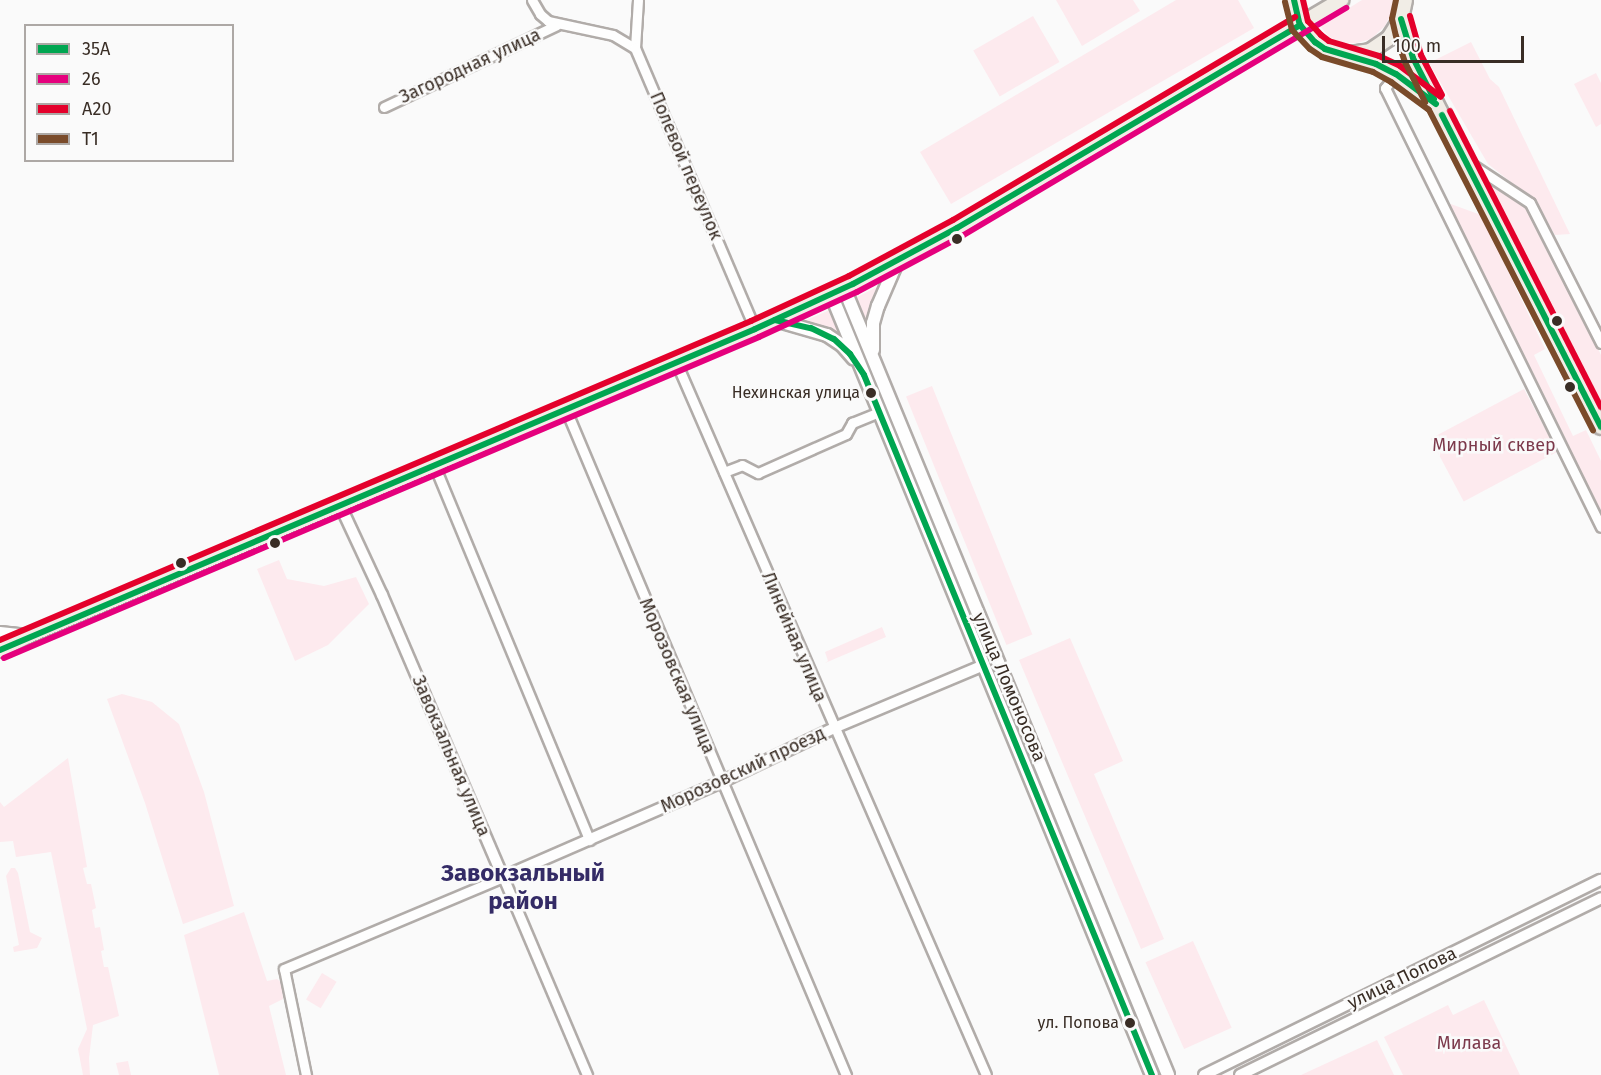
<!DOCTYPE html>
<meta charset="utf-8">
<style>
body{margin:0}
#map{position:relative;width:1601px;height:1075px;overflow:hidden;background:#fafafa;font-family:"Fira Sans",sans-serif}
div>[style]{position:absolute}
.green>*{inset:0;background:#fdeaee;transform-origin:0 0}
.roads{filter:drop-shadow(2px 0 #b1aca9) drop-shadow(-2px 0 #b1aca9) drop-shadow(0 2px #b1aca9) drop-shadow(0 -2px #b1aca9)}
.minor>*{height:9px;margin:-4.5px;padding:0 4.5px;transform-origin:4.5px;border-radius:4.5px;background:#fefefe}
.tertiary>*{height:10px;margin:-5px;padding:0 5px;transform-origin:5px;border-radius:5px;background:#fefefe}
.secondary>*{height:12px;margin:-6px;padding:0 6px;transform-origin:6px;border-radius:6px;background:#fefefe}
.primary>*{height:14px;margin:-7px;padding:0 7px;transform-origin:7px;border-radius:7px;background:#f1ede6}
.bus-1>*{height:6px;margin:-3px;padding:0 3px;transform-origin:3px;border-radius:3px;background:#00a651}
.bus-2>*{height:6px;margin:-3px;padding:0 3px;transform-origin:3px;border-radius:3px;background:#e5007d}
.bus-3>*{height:6px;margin:-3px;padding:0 3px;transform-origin:3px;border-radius:3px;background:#e4002b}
.bus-4>*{height:6px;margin:-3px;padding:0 3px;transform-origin:3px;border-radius:3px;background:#7a4b2a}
.dots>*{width:16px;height:16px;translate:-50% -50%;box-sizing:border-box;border:3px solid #fafafa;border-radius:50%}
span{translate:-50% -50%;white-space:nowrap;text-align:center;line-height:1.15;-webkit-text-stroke:5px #fafafa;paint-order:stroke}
.bus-label{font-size:16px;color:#392d25}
.right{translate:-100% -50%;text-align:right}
.street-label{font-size:18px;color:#392d25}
.park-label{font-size:18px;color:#7c394b}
.district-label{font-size:24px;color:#342b66;font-weight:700}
.legend{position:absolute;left:24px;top:24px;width:210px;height:138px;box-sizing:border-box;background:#fafafa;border:2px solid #ada8a5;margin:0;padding:8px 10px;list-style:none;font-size:18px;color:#392d25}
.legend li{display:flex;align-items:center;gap:12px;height:30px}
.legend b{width:30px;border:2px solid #ada8a5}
.scale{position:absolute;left:1382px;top:36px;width:142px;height:27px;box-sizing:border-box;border:3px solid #392d25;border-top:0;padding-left:8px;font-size:18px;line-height:21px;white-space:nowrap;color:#392d25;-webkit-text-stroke:4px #fafafa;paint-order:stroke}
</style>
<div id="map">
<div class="green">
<div style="clip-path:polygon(1056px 0,1133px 0,1140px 11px,1082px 46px)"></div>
<div style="clip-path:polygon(1176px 0,1238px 0,1254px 28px,951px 204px,920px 152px)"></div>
<div style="clip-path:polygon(1362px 0,1393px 0,1391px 14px,1385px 26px,1371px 39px,1357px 43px,1342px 43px,1329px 37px,1320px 26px)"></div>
<div style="left:1033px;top:16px;width:53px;height:69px;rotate:60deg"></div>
<div style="clip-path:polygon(1471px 42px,1490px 79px,1499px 87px,1570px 234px,1555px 235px,1535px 201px,1488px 164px,1429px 63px)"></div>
<div style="clip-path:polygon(1596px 73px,1601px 83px,1601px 124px,1596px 127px,1574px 84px)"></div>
<div style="clip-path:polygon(1482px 179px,1530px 208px,1601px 355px,1601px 411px)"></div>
<div style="clip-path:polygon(1448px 203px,1481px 215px,1545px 349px,1534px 355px,1573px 436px,1586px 430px,1601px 461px,1601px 517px)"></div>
<div style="clip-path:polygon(879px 286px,873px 304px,868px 330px,855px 298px)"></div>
<div style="clip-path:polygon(832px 309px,845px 342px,829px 330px,804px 321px)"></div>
<div style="left:850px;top:315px;width:210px;height:4px;rotate:68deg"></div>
<div style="left:932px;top:386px;width:268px;height:28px;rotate:68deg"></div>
<div style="left:1524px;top:389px;width:71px;height:106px;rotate:62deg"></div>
<div style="left:935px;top:521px;width:427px;height:4px;rotate:67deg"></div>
<div style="clip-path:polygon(279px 560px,287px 579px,324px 586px,356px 577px,369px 604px,328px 645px,295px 661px,257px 569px)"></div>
<div style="clip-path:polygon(882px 627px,886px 637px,825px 663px,828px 661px,825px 652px)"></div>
<div style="clip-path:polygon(1070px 638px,1123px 761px,1094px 774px,1164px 939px,1141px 949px,1019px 660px)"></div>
<div style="clip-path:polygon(122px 694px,152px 702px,179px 724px,204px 792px,234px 906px,183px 924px,145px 803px,107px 699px)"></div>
<div style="clip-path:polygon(68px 758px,87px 867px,83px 868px,87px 884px,91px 884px,96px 908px,92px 910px,95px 928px,100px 927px,104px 950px,101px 951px,104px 967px,108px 967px,119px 1016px,93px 1025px,89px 1058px,90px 1075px,83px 1075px,78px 1049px,87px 1029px,51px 852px,16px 857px,13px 841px,0 842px,0 802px,4px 807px)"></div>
<div style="clip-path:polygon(11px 868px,15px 868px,18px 873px,30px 932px,42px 938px,37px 948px,14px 952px,13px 947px,19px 945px,6px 876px)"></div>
<div style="clip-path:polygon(244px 912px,267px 981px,277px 979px,282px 983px,283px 999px,269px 1006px,286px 1075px,219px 1075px,184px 935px)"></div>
<div style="left:1104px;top:929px;width:144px;height:4px;rotate:68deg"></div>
<div style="left:1193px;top:941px;width:95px;height:52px;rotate:66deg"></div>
<div style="left:322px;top:973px;width:17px;height:31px;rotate:31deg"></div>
<div style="clip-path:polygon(1484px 1000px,1520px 1075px,1403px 1075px,1384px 1037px,1448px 1005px,1453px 1015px)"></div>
<div style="clip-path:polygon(1377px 1040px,1394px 1075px,1301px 1075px)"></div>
<div style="clip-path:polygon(128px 1061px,131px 1075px,119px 1075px,116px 1063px)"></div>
</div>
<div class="roads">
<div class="minor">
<div style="left:532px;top:0;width:16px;rotate:60deg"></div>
<div style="left:540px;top:14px;width:11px;rotate:41deg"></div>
<div style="left:548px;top:21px;width:66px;rotate:12.2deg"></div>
<div style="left:613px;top:35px;width:26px;rotate:31deg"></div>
<div style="left:638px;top:0;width:48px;rotate:93.6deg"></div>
<div style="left:635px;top:48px;width:306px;rotate:66.9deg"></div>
<div style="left:1396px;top:74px;width:18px;rotate:128deg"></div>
<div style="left:1385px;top:88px;width:489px;rotate:63.8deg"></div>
<div style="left:384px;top:107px;width:191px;rotate:-25.4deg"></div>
<div style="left:1468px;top:162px;width:74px;rotate:33.5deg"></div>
<div style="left:1530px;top:203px;width:157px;rotate:63.1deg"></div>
<div style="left:676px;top:362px;width:777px;rotate:66.5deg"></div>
<div style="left:566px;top:410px;width:722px;rotate:67.17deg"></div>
<div style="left:434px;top:465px;width:406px;rotate:67.5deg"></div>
<div style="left:724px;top:472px;width:19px;rotate:-21deg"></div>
<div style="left:742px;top:465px;width:18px;rotate:27deg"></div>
<div style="left:758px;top:473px;width:96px;rotate:-23.9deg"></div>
<div style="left:846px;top:434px;width:13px;rotate:-61deg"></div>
<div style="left:852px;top:423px;width:29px;rotate:-22deg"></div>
<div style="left:306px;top:1075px;width:108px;rotate:-101.7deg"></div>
<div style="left:284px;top:969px;width:238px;rotate:-22.8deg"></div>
<div style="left:503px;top:877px;width:215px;rotate:67deg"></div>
</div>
<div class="tertiary">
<div style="left:340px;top:505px;width:99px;rotate:65deg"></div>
<div style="left:382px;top:595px;width:307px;rotate:66.8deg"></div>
<div style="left:503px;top:877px;width:238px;rotate:-23.5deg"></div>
<div style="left:721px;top:782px;width:125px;rotate:-25.5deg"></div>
<div style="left:834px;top:728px;width:163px;rotate:-22.8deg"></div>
<div style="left:1204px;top:1075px;width:442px;rotate:-26.2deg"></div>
<div style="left:1240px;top:1075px;width:402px;rotate:-26.1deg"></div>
</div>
<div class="secondary">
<div style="left:844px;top:288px;width:851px;rotate:67.62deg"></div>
<div style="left:831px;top:294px;width:844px;rotate:67.66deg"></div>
<div style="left:775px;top:320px;width:54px;rotate:16.1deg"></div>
<div style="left:827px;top:335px;width:18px;rotate:34deg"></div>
<div style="left:842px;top:345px;width:18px;rotate:49deg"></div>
<div style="left:873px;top:350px;width:27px;rotate:-90deg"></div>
<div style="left:873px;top:323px;width:18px;rotate:-74deg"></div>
<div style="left:878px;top:306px;width:48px;rotate:-66.6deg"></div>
<div style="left:0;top:633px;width:28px;rotate:6deg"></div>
</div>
<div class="primary">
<div style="left:1294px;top:0;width:26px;rotate:77deg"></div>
<div style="left:1300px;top:25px;width:23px;rotate:49deg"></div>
<div style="left:1315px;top:42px;width:12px;rotate:35deg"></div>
<div style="left:1325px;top:49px;width:53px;rotate:16.4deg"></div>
<div style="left:1376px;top:64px;width:22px;rotate:27deg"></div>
<div style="left:1396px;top:74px;width:42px;rotate:36.3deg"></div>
<div style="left:1401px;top:19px;width:41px;rotate:72.9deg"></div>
<div style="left:1413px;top:58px;width:414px;rotate:63deg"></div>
<div style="left:1349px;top:54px;width:21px;rotate:-8deg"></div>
<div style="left:1370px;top:51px;width:23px;rotate:-34deg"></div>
<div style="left:1389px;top:38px;width:22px;rotate:-58deg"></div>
<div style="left:1401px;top:19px;width:19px;rotate:-78deg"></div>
<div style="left:0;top:650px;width:31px;rotate:-27deg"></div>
<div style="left:28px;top:636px;width:789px;rotate:-22.89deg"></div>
<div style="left:755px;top:329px;width:108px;rotate:-24.7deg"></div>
<div style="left:853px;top:284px;width:118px;rotate:-28.3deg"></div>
<div style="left:957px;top:228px;width:447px;rotate:-30.7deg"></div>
</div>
</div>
<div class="bus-1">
<div style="left:1294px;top:0;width:26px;rotate:77deg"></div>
<div style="left:1300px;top:25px;width:23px;rotate:49deg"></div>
<div style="left:1315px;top:42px;width:12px;rotate:35deg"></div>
<div style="left:1325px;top:49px;width:53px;rotate:16.4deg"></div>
<div style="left:1376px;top:64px;width:22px;rotate:27deg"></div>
<div style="left:1396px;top:74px;width:50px;rotate:36.9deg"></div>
<div style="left:1401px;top:19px;width:41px;rotate:72.9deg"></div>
<div style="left:1413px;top:58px;width:46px;rotate:62.9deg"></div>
<div style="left:1442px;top:115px;width:350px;rotate:63deg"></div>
<div style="left:775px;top:320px;width:37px;rotate:13deg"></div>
<div style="left:811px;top:328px;width:25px;rotate:26deg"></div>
<div style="left:834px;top:339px;width:22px;rotate:43deg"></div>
<div style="left:850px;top:354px;width:25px;rotate:56deg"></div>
<div style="left:864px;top:375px;width:757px;rotate:67.64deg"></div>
<div style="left:0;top:650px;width:820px;rotate:-23.03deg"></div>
<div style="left:755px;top:329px;width:108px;rotate:-24.7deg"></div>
<div style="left:853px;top:284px;width:118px;rotate:-28.3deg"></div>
<div style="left:957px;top:228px;width:399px;rotate:-30.6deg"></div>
</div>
<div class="bus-2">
<div style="left:4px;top:658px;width:820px;rotate:-23.03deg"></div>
<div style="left:759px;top:337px;width:108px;rotate:-24.7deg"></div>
<div style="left:857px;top:292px;width:119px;rotate:-28.1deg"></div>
<div style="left:962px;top:236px;width:447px;rotate:-30.7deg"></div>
</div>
<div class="bus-3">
<div style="left:1303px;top:0;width:22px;rotate:77deg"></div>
<div style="left:1308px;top:21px;width:19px;rotate:47deg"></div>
<div style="left:1321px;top:35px;width:10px;rotate:37deg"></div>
<div style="left:1329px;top:41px;width:52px;rotate:16.7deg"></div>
<div style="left:1379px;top:56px;width:23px;rotate:25deg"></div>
<div style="left:1400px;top:66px;width:51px;rotate:37.1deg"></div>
<div style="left:1410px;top:16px;width:41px;rotate:74.2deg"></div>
<div style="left:1421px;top:55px;width:45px;rotate:62.3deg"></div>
<div style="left:1450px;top:111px;width:332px;rotate:63deg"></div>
<div style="left:0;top:640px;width:816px;rotate:-23.01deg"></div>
<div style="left:751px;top:321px;width:108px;rotate:-24.7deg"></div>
<div style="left:849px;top:276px;width:118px;rotate:-28.3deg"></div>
<div style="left:953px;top:220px;width:398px;rotate:-30.7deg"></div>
</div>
<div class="bus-4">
<div style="left:1396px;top:0;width:19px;rotate:102deg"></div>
<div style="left:1392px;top:19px;width:17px;rotate:77deg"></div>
<div style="left:1396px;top:36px;width:28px;rotate:71deg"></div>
<div style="left:1405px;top:62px;width:45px;rotate:63.4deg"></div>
<div style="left:1285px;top:2px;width:29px;rotate:76deg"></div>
<div style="left:1292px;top:30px;width:26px;rotate:47deg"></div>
<div style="left:1310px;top:49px;width:14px;rotate:34deg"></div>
<div style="left:1322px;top:57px;width:53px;rotate:16.4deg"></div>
<div style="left:1373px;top:72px;width:21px;rotate:29deg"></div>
<div style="left:1391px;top:82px;width:47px;rotate:36.4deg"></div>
<div style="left:1429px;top:110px;width:360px;rotate:62.9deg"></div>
</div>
<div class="dots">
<div style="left:957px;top:239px;background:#392d25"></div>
<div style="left:1557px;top:321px;background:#392d25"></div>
<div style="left:1570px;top:387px;background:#392d25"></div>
<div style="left:871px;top:393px;background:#392d25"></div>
<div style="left:275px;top:543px;background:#392d25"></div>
<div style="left:181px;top:563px;background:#392d25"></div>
<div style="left:1130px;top:1023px;background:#392d25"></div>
</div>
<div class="bus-label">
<span class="right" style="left:860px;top:393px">Нехинская улица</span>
<span class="right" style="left:1119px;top:1023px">ул. Попова</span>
</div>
<div class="street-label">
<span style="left:470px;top:66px;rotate:-25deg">Загородная улица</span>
<span style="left:686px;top:166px;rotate:67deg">Полевой переулок</span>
<span style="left:794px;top:637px;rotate:67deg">Линейная улица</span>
<span style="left:677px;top:676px;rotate:67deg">Морозовская улица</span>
<span style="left:1009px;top:687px;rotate:67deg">улица Ломоносова</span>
<span style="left:451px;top:756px;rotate:67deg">Завокзальная улица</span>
<span style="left:743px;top:770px;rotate:-25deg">Морозовский проезд</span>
<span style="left:1402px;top:978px;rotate:-26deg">улица Попова</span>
</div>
<div class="park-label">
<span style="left:1494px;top:445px">Мирный сквер</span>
<span style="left:1469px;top:1043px">Милава</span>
</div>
<div class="district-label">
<span style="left:523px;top:888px">Завокзальный<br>район</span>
</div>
<ul class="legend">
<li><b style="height:8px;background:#00a651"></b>35А</li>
<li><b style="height:8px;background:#e5007d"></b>26</li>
<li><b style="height:8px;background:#e4002b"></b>А20</li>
<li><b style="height:8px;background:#7a4b2a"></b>Т1</li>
</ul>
<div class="scale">100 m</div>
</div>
